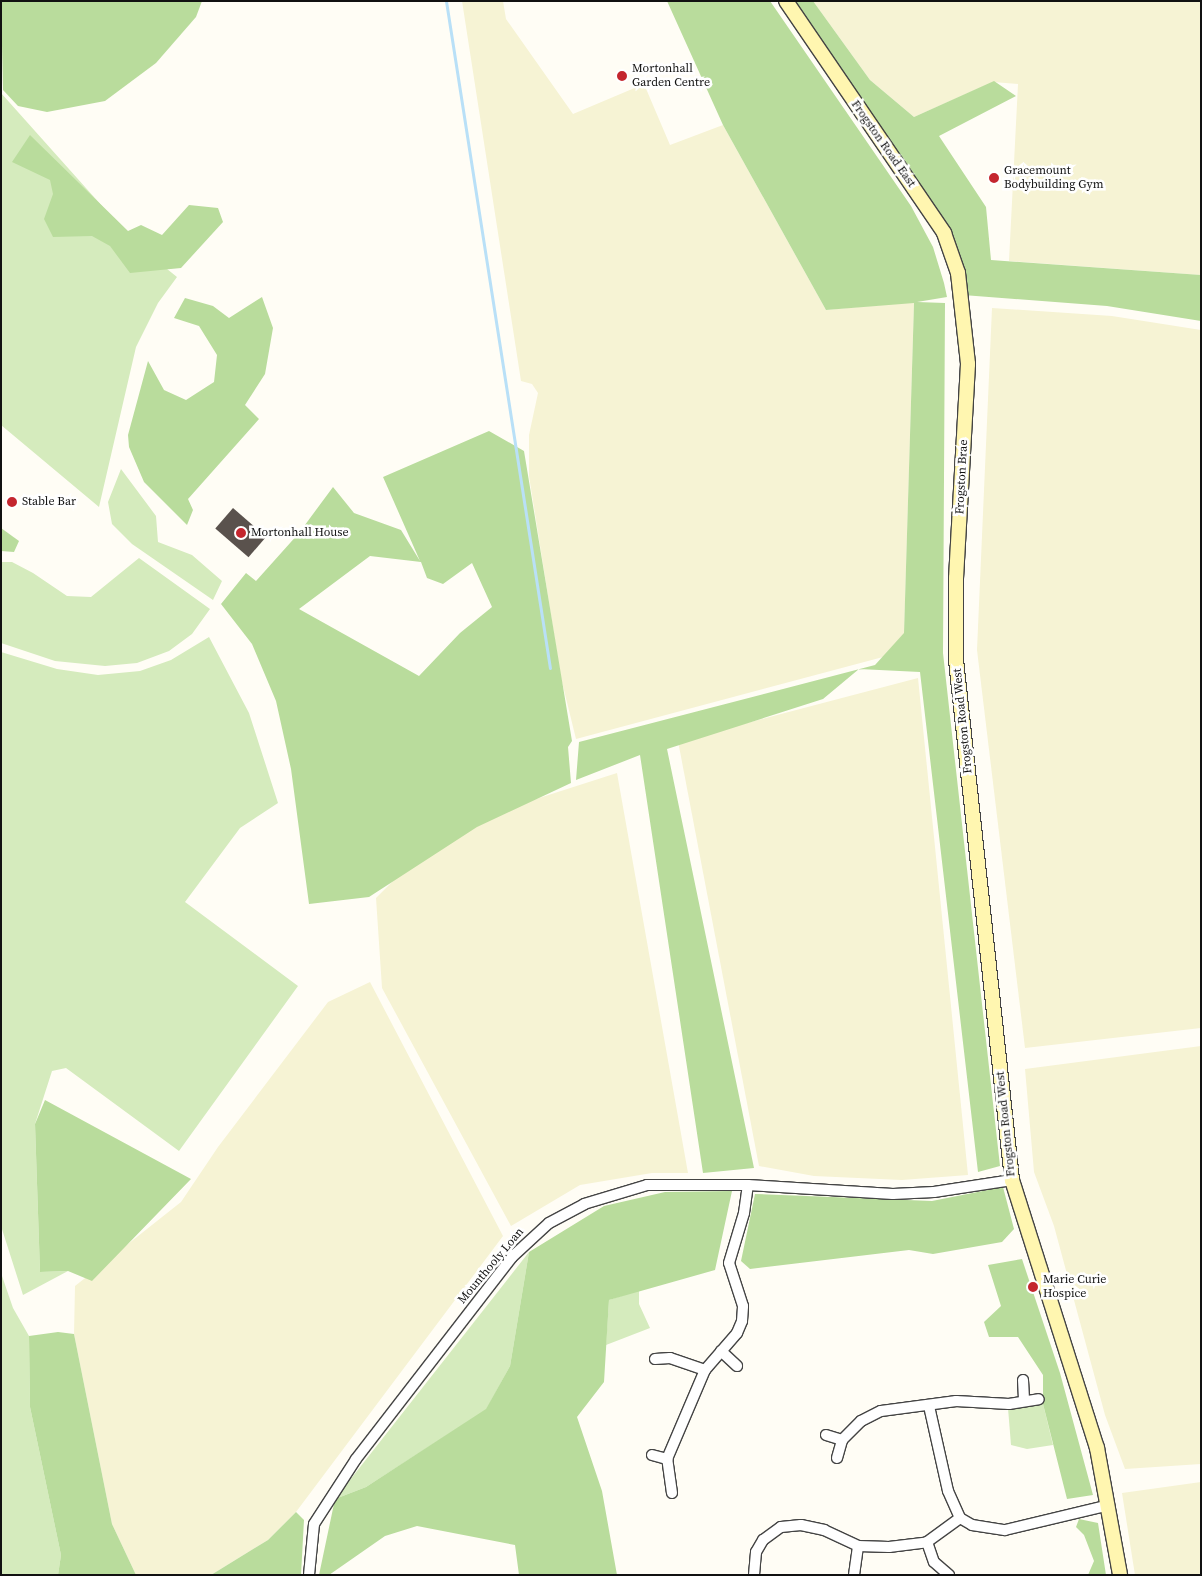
<!DOCTYPE html>
<style>
body{margin:0}
#map{position:relative;width:1202px;height:1576px;overflow:hidden;background:#fffdf5;font-family:"Source Serif 4",serif}
div>[style]{position:absolute}
.farmland>*{inset:0;background:#f6f3d4}
.green>*{inset:0;background:#d5ebbd}
.forest>*{inset:0;background:#b9dc9c}
.stream>*{height:3px;margin:-1.5px;padding:0 1.5px;transform-origin:1.5px;border-radius:1.5px;background:#b9e0f7}
.building>*{inset:0;background:#5a524d;transform-origin:0 0}
.roads{filter:drop-shadow(1px 0 #444) drop-shadow(-1px 0 #444) drop-shadow(0 1px #444) drop-shadow(0 -1px #444)}
.minor>*{height:10px;margin:-5px;padding:0 5px;transform-origin:5px;border-radius:5px;background:#fff}
.secondary>*{height:14px;margin:-7px;padding:0 7px;transform-origin:7px;border-radius:7px;background:#fff6b0}
.dots>*{width:14px;height:14px;translate:-50% -50%;box-sizing:border-box;border:2px solid #fff;border-radius:50%}
span{translate:-50% -50%;white-space:nowrap;text-align:center;line-height:1.15;-webkit-text-stroke:5px #fff;paint-order:stroke}
.poi-label{font-size:12px;color:#111}
.left{translate:0 -50%;text-align:left}
.street-label{font-size:12px;color:#111}
.frame{position:absolute;inset:0;border:2px solid #111;pointer-events:none}
</style>
<div id="map">
<div class="farmland">
<div style="clip-path:polygon(462px 1px,503px 1px,506px 19px,573px 114px,644px 84px,670px 145px,723px 125px,826px 310px,914px 302px,904px 634px,883px 657px,576px 739px,561px 678px,529px 476px,529px 435px,538px 393px,532px 384px,521px 381px)"></div>
<div style="clip-path:polygon(813px 1px,1201px 1px,1201px 275px,1009px 261px,1018px 84px,993px 82px,914px 117px,870px 80px)"></div>
<div style="clip-path:polygon(992px 308px,1112px 316px,1201px 330px,1201px 1028px,1025px 1048px,977px 650px)"></div>
<div style="clip-path:polygon(918px 678px,968px 1175px,902px 1180px,814px 1176px,759px 1166px,678px 741px)"></div>
<div style="clip-path:polygon(617px 773px,688px 1173px,652px 1173px,580px 1185px,511px 1226px,382px 988px,376px 898px,409px 865px,499px 811px)"></div>
<div style="clip-path:polygon(370px 982px,503px 1236px,296px 1512px,268px 1540px,211px 1575px,136px 1575px,112px 1524px,74px 1334px,75px 1286px,181px 1202px,218px 1147px,328px 1002px)"></div>
<div style="clip-path:polygon(1201px 1046px,1201px 1464px,1125px 1469px,1105px 1415px,1054px 1226px,1034px 1172px,1025px 1069px)"></div>
<div style="clip-path:polygon(1201px 1482px,1201px 1575px,1135px 1575px,1122px 1493px)"></div>
</div>
<div class="green">
<div style="clip-path:polygon(1px 93px,136px 244px,177px 277px,158px 303px,136px 347px,99px 507px,1px 425px)"></div>
<div style="clip-path:polygon(121px 469px,156px 516px,158px 542px,192px 555px,222px 581px,213px 600px,132px 544px,112px 524px,108px 502px)"></div>
<div style="clip-path:polygon(139px 558px,210px 609px,192px 634px,169px 651px,137px 663px,105px 666px,55px 661px,1px 643px,1px 562px,12px 562px,33px 573px,67px 596px,91px 597px)"></div>
<div style="clip-path:polygon(209px 637px,249px 713px,278px 803px,240px 828px,185px 902px,298px 986px,179px 1151px,66px 1068px,52px 1071px,35px 1124px,40px 1272px,68px 1271px,23px 1295px,1px 1226px,1px 652px,57px 669px,98px 675px,140px 671px,171px 660px)"></div>
<div style="clip-path:polygon(529px 1252px,510px 1366px,486px 1410px,366px 1487px,335px 1499px)"></div>
<div style="clip-path:polygon(1px 1273px,13px 1308px,29px 1336px,30px 1407px,61px 1555px,58px 1575px,1px 1575px)"></div>
<div style="clip-path:polygon(639px 1290px,639px 1304px,650px 1328px,606px 1345px,609px 1300px)"></div>
<div style="clip-path:polygon(1043px 1404px,1053px 1445px,1027px 1449px,1011px 1445px,1008px 1408px)"></div>
</div>
<div class="forest">
<div style="clip-path:polygon(1px 1px,202px 1px,196px 17px,156px 63px,105px 101px,47px 112px,18px 106px,3px 90px)"></div>
<div style="clip-path:polygon(667px 1px,770px 1px,911px 206px,933px 247px,944px 283px,947px 297px,917px 302px,945px 303px,943px 653px,1000px 1166px,978px 1172px,920px 672px,859px 669px,823px 699px,667px 749px,754px 1168px,703px 1173px,640px 755px,576px 780px,579px 742px,875px 665px,904px 633px,914px 303px,826px 310px,723px 125px)"></div>
<div style="clip-path:polygon(786px 1px,813px 1px,870px 80px,914px 117px,994px 81px,1016px 96px,939px 136px,986px 207px,991px 260px,1201px 275px,1201px 321px,1107px 306px,963px 295px,952px 251px)"></div>
<div style="clip-path:polygon(30px 135px,128px 231px,141px 225px,162px 235px,189px 205px,218px 208px,223px 222px,181px 268px,130px 273px,110px 246px,92px 236px,53px 237px,44px 219px,53px 194px,50px 180px,12px 162px)"></div>
<div style="clip-path:polygon(262px 297px,273px 328px,265px 374px,245px 405px,259px 419px,188px 499px,193px 510px,187px 525px,144px 482px,129px 447px,128px 435px,148px 361px,164px 390px,186px 400px,214px 382px,217px 355px,199px 326px,174px 318px,185px 298px,213px 306px,229px 318px)"></div>
<div style="clip-path:polygon(evenodd,489px 431px,524px 451px,572px 741px,568px 747px,571px 783px,477px 827px,369px 897px,309px 904px,291px 769px,276px 701px,252px 644px,221px 604px,246px 573px,256px 581px,299px 533px,333px 487px,354px 513px,401px 530px,420px 561px,383px 477px,489px 431px,370px 556px,421px 562px,427px 578px,443px 584px,472px 563px,492px 607px,460px 633px,419px 676px,299px 609px,370px 556px)"></div>
<div style="clip-path:polygon(1px 528px,19px 541px,14px 552px,1px 551px)"></div>
<div style="clip-path:polygon(45px 1100px,191px 1179px,92px 1281px,68px 1271px,40px 1272px,35px 1124px)"></div>
<div style="clip-path:polygon(1003px 1187px,1014px 1229px,1002px 1242px,933px 1254px,909px 1250px,750px 1269px,741px 1261px,755px 1194px,932px 1201px)"></div>
<div style="clip-path:polygon(732px 1191px,715px 1270px,609px 1300px,604px 1382px,577px 1417px,602px 1491px,617px 1575px,519px 1575px,515px 1545px,417px 1526px,385px 1536px,329px 1575px,319px 1575px,335px 1499px,366px 1487px,486px 1409px,510px 1366px,529px 1252px,604px 1206px,665px 1192px)"></div>
<div style="clip-path:polygon(1022px 1259px,1060px 1373px,1093px 1495px,1067px 1499px,1043px 1404px,1043px 1375px,1018px 1337px,989px 1337px,984px 1322px,1001px 1306px,988px 1265px)"></div>
<div style="clip-path:polygon(58px 1332px,74px 1334px,112px 1524px,136px 1575px,58px 1575px,61px 1555px,30px 1407px,29px 1336px)"></div>
<div style="clip-path:polygon(296px 1512px,304px 1520px,301px 1575px,211px 1575px,268px 1540px)"></div>
<div style="clip-path:polygon(1079px 1519px,1098px 1523px,1106px 1575px,1088px 1575px,1094px 1561px,1084px 1535px,1076px 1527px)"></div>
</div>
<div class="stream">
<div style="left:446px;top:1px;width:675px;rotate:81.14deg"></div>
</div>
<div class="building">
<div style="left:233px;top:508px;width:44px;height:27px;rotate:41deg"></div>
</div>
<div class="roads">
<div class="minor">
<div style="left:721px;top:1351px;width:22px;rotate:43deg"></div>
<div style="left:655px;top:1359px;width:15px;rotate:-4deg"></div>
<div style="left:670px;top:1358px;width:37px;rotate:19deg"></div>
<div style="left:1023px;top:1380px;width:21px;rotate:87deg"></div>
<div style="left:929px;top:1406px;width:87px;rotate:77.4deg"></div>
<div style="left:948px;top:1491px;width:30px;rotate:66deg"></div>
<div style="left:960px;top:1518px;width:14px;rotate:30deg"></div>
<div style="left:972px;top:1525px;width:33px;rotate:9deg"></div>
<div style="left:1005px;top:1530px;width:107px;rotate:-13.5deg"></div>
<div style="left:826px;top:1435px;width:17px;rotate:17deg"></div>
<div style="left:652px;top:1455px;width:16px;rotate:15deg"></div>
<div style="left:837px;top:1458px;width:19px;rotate:-74deg"></div>
<div style="left:842px;top:1440px;width:27px;rotate:-45deg"></div>
<div style="left:861px;top:1421px;width:22px;rotate:-27deg"></div>
<div style="left:881px;top:1411px;width:76px;rotate:-7.6deg"></div>
<div style="left:956px;top:1401px;width:53px;rotate:3.2deg"></div>
<div style="left:1009px;top:1404px;width:30px;rotate:-9deg"></div>
<div style="left:672px;top:1493px;width:34px;rotate:-98deg"></div>
<div style="left:667px;top:1459px;width:97px;rotate:-66.9deg"></div>
<div style="left:705px;top:1370px;width:49px;rotate:-49.1deg"></div>
<div style="left:737px;top:1333px;width:13px;rotate:-67deg"></div>
<div style="left:742px;top:1321px;width:15px;rotate:-86deg"></div>
<div style="left:743px;top:1306px;width:45px;rotate:-108deg"></div>
<div style="left:729px;top:1263px;width:52px;rotate:-73.3deg"></div>
<div style="left:744px;top:1213px;width:28px;rotate:-82deg"></div>
<div style="left:927px;top:1542px;width:21px;rotate:71deg"></div>
<div style="left:934px;top:1562px;width:20px;rotate:41deg"></div>
<div style="left:309px;top:1575px;width:51px;rotate:-84.4deg"></div>
<div style="left:314px;top:1524px;width:77px;rotate:-57.1deg"></div>
<div style="left:356px;top:1459px;width:255px;rotate:-52.3deg"></div>
<div style="left:512px;top:1257px;width:50px;rotate:-42.6deg"></div>
<div style="left:549px;top:1223px;width:40px;rotate:-28deg"></div>
<div style="left:584px;top:1204px;width:66px;rotate:-16.8deg"></div>
<div style="left:647px;top:1185px;width:101px"></div>
<div style="left:748px;top:1185px;width:145px;rotate:3.6deg"></div>
<div style="left:893px;top:1194px;width:41px;rotate:-2.8deg"></div>
<div style="left:934px;top:1192px;width:79px;rotate:-8.7deg"></div>
<div style="left:754px;top:1575px;width:23px;rotate:-85deg"></div>
<div style="left:756px;top:1552px;width:14px;rotate:-60deg"></div>
<div style="left:763px;top:1540px;width:22px;rotate:-36deg"></div>
<div style="left:781px;top:1527px;width:20px;rotate:-6deg"></div>
<div style="left:801px;top:1525px;width:24px;rotate:12deg"></div>
<div style="left:824px;top:1530px;width:38px;rotate:25deg"></div>
<div style="left:858px;top:1546px;width:31px;rotate:2deg"></div>
<div style="left:889px;top:1547px;width:38px;rotate:-7deg"></div>
<div style="left:927px;top:1542px;width:41px;rotate:-36deg"></div>
<div style="left:854px;top:1575px;width:29px;rotate:-82deg"></div>
</div>
<div class="secondary">
<div style="left:786px;top:1px;width:281px;rotate:55.7deg"></div>
<div style="left:944px;top:233px;width:42px;rotate:70.7deg"></div>
<div style="left:958px;top:273px;width:92px;rotate:83.7deg"></div>
<div style="left:968px;top:364px;width:214px;rotate:93.2deg"></div>
<div style="left:956px;top:578px;width:82px;rotate:90deg"></div>
<div style="left:956px;top:660px;width:523px;rotate:83.85deg"></div>
<div style="left:1012px;top:1180px;width:281px;rotate:72.4deg"></div>
<div style="left:1097px;top:1448px;width:129px;rotate:79.7deg"></div>
</div>
</div>
<div class="dots">
<div style="left:622px;top:76px;background:#c4262e"></div>
<div style="left:994px;top:178px;background:#c4262e"></div>
<div style="left:12px;top:502px;background:#c4262e"></div>
<div style="left:241px;top:533px;background:#c4262e"></div>
<div style="left:1033px;top:1287px;background:#c4262e"></div>
</div>
<div class="poi-label">
<span class="left" style="left:632px;top:76px">Mortonhall<br>Garden Centre</span>
<span class="left" style="left:1004px;top:178px">Gracemount<br>Bodybuilding Gym</span>
<span class="left" style="left:22px;top:502px">Stable Bar</span>
<span class="left" style="left:251px;top:533px">Mortonhall House</span>
<span class="left" style="left:1043px;top:1287px">Marie Curie<br>Hospice</span>
</div>
<div class="street-label">
<span style="left:883px;top:144px;rotate:55deg">Frogston Road East</span>
<span style="left:962px;top:477px;rotate:-87deg">Frogston Brae</span>
<span style="left:963px;top:721px;rotate:-96deg">Frogston Road West</span>
<span style="left:1006px;top:1124px;rotate:-96deg">Frogston Road West</span>
<span style="left:491px;top:1266px;rotate:-50deg">Mounthooly Loan</span>
</div>
<div class="frame"></div>
</div>
